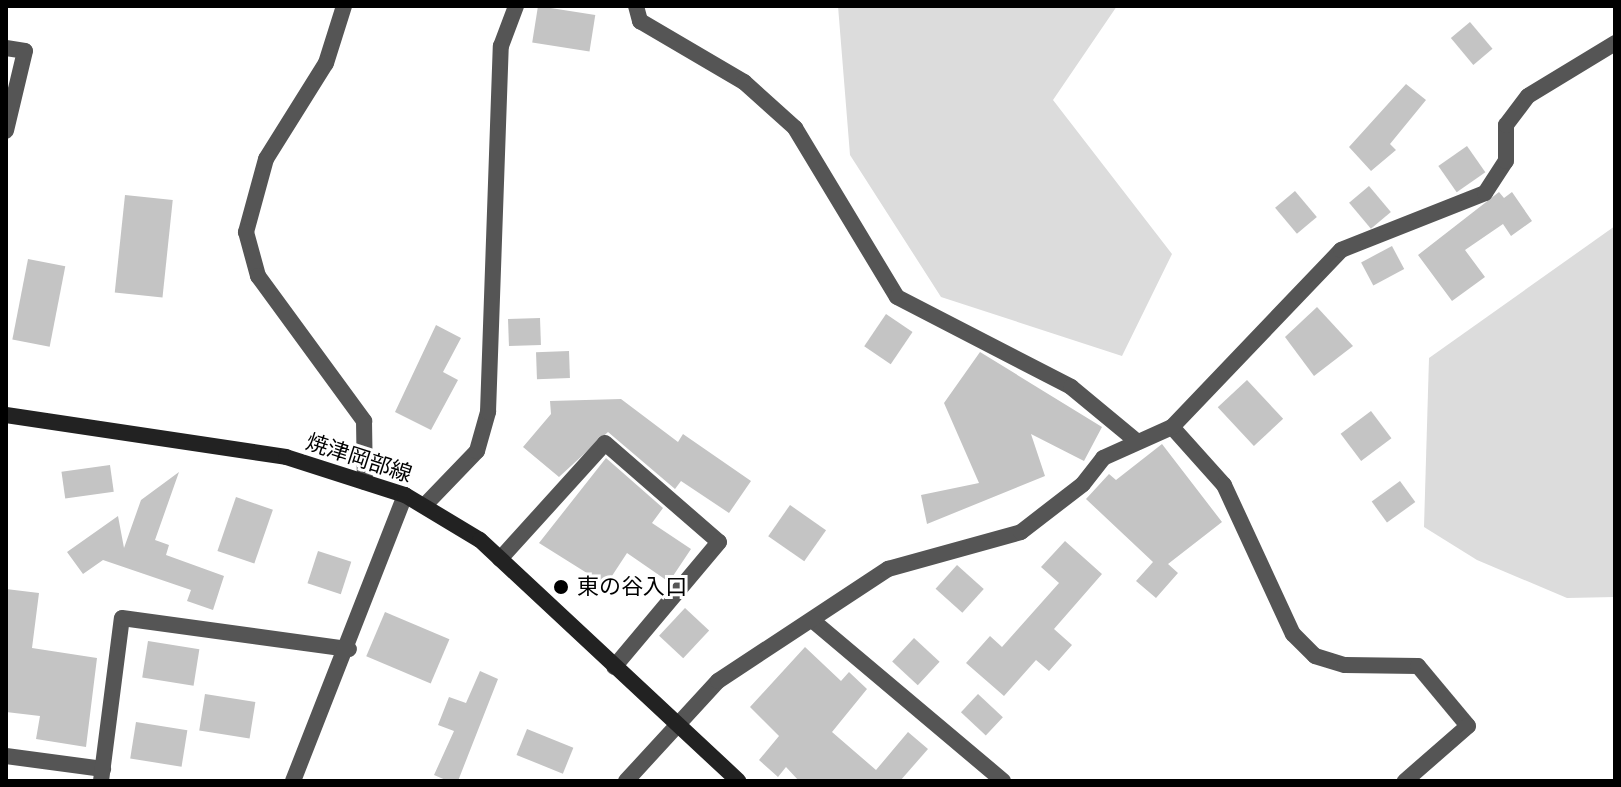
<!DOCTYPE html>
<meta charset="utf-8">
<style>
body{margin:0}
#map{position:relative;width:1621px;height:787px;overflow:hidden;background:#fff;font-family:"Archivo Narrow","Noto Sans JP",sans-serif}
div>[style]{position:absolute}
.green>*{inset:0;background:#dcdcdc}
.building>*{inset:0;background:#c4c4c4;transform-origin:0 0}
.street>*{height:16px;margin:-8px;padding:0 8px;transform-origin:8px;border-radius:8px;background:#555}
.secondary>*{height:16px;margin:-8px;padding:0 8px;transform-origin:8px;border-radius:8px;background:#222}
.dots>*{width:22px;height:22px;translate:-50% -50%;box-sizing:border-box;border:4px solid #fff;border-radius:50%}
span{translate:-50% -50%;white-space:nowrap;text-align:center;line-height:1.15;-webkit-text-stroke:6px #fff;paint-order:stroke}
.street-label{font-size:22px;color:#000}
.poi-label{font-size:22px;color:#000}
.left{translate:0 -50%;text-align:left}
.frame{position:absolute;inset:0;border:8px solid #000;pointer-events:none}
</style>
<div id="map">
<div class="green">
<div style="clip-path:polygon(838px 6px,1117px 6px,1053px 100px,1172px 254px,1122px 356px,941px 297px,850px 155px)"></div>
<div style="clip-path:polygon(1615px 226px,1615px 597px,1567px 598px,1477px 560px,1424px 527px,1429px 358px)"></div>
</div>
<div class="building">
<div style="left:538px;top:6px;width:58px;height:37px;rotate:9deg"></div>
<div style="left:1470px;top:22px;width:35px;height:25px;rotate:50deg"></div>
<div style="clip-path:polygon(1406px 84px,1426px 100px,1390px 144px,1396px 150px,1371px 171px,1349px 147px)"></div>
<div style="left:1467px;top:146px;width:32px;height:35px;rotate:55deg"></div>
<div style="left:1369px;top:186px;width:34px;height:26px;rotate:50deg"></div>
<div style="left:1295px;top:191px;width:34px;height:26px;rotate:50deg"></div>
<div style="clip-path:polygon(1499px 192px,1504px 198px,1512px 192px,1532px 221px,1511px 236px,1503px 224px,1465px 250px,1485px 277px,1452px 301px,1418px 255px)"></div>
<div style="left:125px;top:195px;width:48px;height:98px;rotate:6deg"></div>
<div style="left:1392px;top:246px;width:26px;height:35px;rotate:62deg"></div>
<div style="left:28px;top:259px;width:38px;height:82px;rotate:11deg"></div>
<div style="clip-path:polygon(1317px 307px,1353px 346px,1314px 376px,1285px 337px)"></div>
<div style="left:886px;top:314px;width:32px;height:39px;rotate:34deg"></div>
<div style="left:540px;top:318px;width:27px;height:32px;rotate:88deg"></div>
<div style="clip-path:polygon(436px 325px,461px 338px,443px 372px,458px 380px,431px 430px,395px 412px)"></div>
<div style="left:569px;top:351px;width:27px;height:33px;rotate:88deg"></div>
<div style="clip-path:polygon(980px 352px,1102px 427px,1084px 461px,1031px 434px,1045px 476px,927px 524px,921px 495px,979px 483px,944px 403px)"></div>
<div style="left:1247px;top:380px;width:53px;height:40px;rotate:47deg"></div>
<div style="clip-path:polygon(621px 399px,678px 442px,683px 434px,751px 481px,729px 513px,681px 481px,675px 489px,608px 432px,559px 477px,523px 447px,551px 414px,550px 401px)"></div>
<div style="left:1371px;top:411px;width:34px;height:38px;rotate:53deg"></div>
<div style="clip-path:polygon(1162px 444px,1222px 522px,1168px 564px,1178px 573px,1156px 598px,1136px 581px,1153px 562px,1086px 499px,1109px 474px,1116px 480px)"></div>
<div style="clip-path:polygon(606px 458px,663px 508px,652px 523px,691px 549px,669px 582px,627px 553px,606px 585px,539px 543px)"></div>
<div style="left:110px;top:465px;width:27px;height:49px;rotate:82deg"></div>
<div style="clip-path:polygon(179px 472px,155px 540px,169px 545px,166px 555px,224px 576px,213px 610px,187px 601px,191px 590px,103px 560px,83px 574px,67px 552px,118px 516px,124px 548px,141px 500px)"></div>
<div style="left:1400px;top:481px;width:26px;height:35px;rotate:54deg"></div>
<div style="left:236px;top:497px;width:39px;height:57px;rotate:19deg"></div>
<div style="left:790px;top:505px;width:44px;height:38px;rotate:35deg"></div>
<div style="clip-path:polygon(1065px 541px,1102px 574px,1054px 629px,1072px 645px,1049px 671px,1036px 660px,1004px 696px,966px 663px,990px 636px,1002px 647px,1059px 583px,1041px 567px)"></div>
<div style="left:318px;top:551px;width:35px;height:34px;rotate:18deg"></div>
<div style="left:957px;top:565px;width:36px;height:32px;rotate:42deg"></div>
<div style="clip-path:polygon(6px 589px,39px 593px,32px 648px,97px 658px,86px 747px,36px 739px,40px 716px,6px 712px)"></div>
<div style="left:685px;top:608px;width:33px;height:38px;rotate:43deg"></div>
<div style="left:385px;top:612px;width:70px;height:48px;rotate:23deg"></div>
<div style="left:914px;top:638px;width:35px;height:32px;rotate:43deg"></div>
<div style="left:148px;top:641px;width:52px;height:37px;rotate:9deg"></div>
<div style="clip-path:polygon(805px 647px,841px 681px,849px 672px,867px 689px,832px 732px,876px 770px,908px 732px,928px 749px,900px 781px,799px 781px,786px 767px,778px 777px,759px 760px,779px 736px,750px 707px)"></div>
<div style="clip-path:polygon(480px 671px,498px 679px,458px 781px,448px 781px,434px 775px,454px 731px,438px 725px,449px 697px,466px 703px)"></div>
<div style="left:205px;top:694px;width:51px;height:37px;rotate:9deg"></div>
<div style="left:978px;top:694px;width:34px;height:25px;rotate:43deg"></div>
<div style="left:136px;top:722px;width:52px;height:37px;rotate:9deg"></div>
<div style="left:527px;top:729px;width:50px;height:28px;rotate:22deg"></div>
</div>
<div class="street">
<div style="left:344px;top:6px;width:60px;rotate:107.5deg"></div>
<div style="left:326px;top:63px;width:113px;rotate:122deg"></div>
<div style="left:266px;top:159px;width:76px;rotate:105.3deg"></div>
<div style="left:246px;top:232px;width:46px;rotate:74.7deg"></div>
<div style="left:258px;top:276px;width:180px;rotate:53.8deg"></div>
<div style="left:364px;top:421px;width:61px;rotate:89.1deg"></div>
<div style="left:636px;top:6px;width:16px;rotate:75deg"></div>
<div style="left:640px;top:21px;width:121px;rotate:30.4deg"></div>
<div style="left:744px;top:82px;width:69px;rotate:42deg"></div>
<div style="left:795px;top:128px;width:197px;rotate:58.9deg"></div>
<div style="left:897px;top:297px;width:196px;rotate:27.3deg"></div>
<div style="left:1071px;top:387px;width:83px;rotate:39.6deg"></div>
<div style="left:6px;top:48px;width:19px;rotate:9deg"></div>
<div style="left:25px;top:51px;width:82px;rotate:103.4deg"></div>
<div style="left:1172px;top:427px;width:78px;rotate:48.1deg"></div>
<div style="left:1224px;top:485px;width:164px;rotate:65.2deg"></div>
<div style="left:1293px;top:634px;width:31px;rotate:45deg"></div>
<div style="left:1315px;top:656px;width:31px;rotate:17deg"></div>
<div style="left:1345px;top:665px;width:73px;rotate:0.8deg"></div>
<div style="left:1418px;top:666px;width:78px;rotate:50.2deg"></div>
<div style="left:1468px;top:726px;width:84px;rotate:138.9deg"></div>
<div style="left:425px;top:505px;width:75px;rotate:-46.1deg"></div>
<div style="left:477px;top:451px;width:41px;rotate:-74.2deg"></div>
<div style="left:488px;top:412px;width:366px;rotate:-88deg"></div>
<div style="left:501px;top:46px;width:43px;rotate:-69.4deg"></div>
<div style="left:500px;top:559px;width:156px;rotate:-47.8deg"></div>
<div style="left:605px;top:443px;width:151px;rotate:41deg"></div>
<div style="left:719px;top:542px;width:163px;rotate:130deg"></div>
<div style="left:812px;top:620px;width:250px;rotate:40.1deg"></div>
<div style="left:6px;top:756px;width:98px;rotate:7.6deg"></div>
<div style="left:101px;top:781px;width:164px;rotate:-82.7deg"></div>
<div style="left:122px;top:618px;width:229px;rotate:7.8deg"></div>
<div style="left:293px;top:781px;width:307px;rotate:-68.6deg"></div>
<div style="left:626px;top:781px;width:136px;rotate:-47.4deg"></div>
<div style="left:718px;top:681px;width:204px;rotate:-33.4deg"></div>
<div style="left:888px;top:569px;width:138px;rotate:-15.5deg"></div>
<div style="left:1021px;top:532px;width:78px;rotate:-37.7deg"></div>
<div style="left:1083px;top:484px;width:33px;rotate:-52deg"></div>
<div style="left:1103px;top:458px;width:76px;rotate:-24.2deg"></div>
<div style="left:1172px;top:427px;width:245px;rotate:-46.3deg"></div>
<div style="left:1341px;top:250px;width:155px;rotate:-21.6deg"></div>
<div style="left:1485px;top:193px;width:38px;rotate:-57deg"></div>
<div style="left:1506px;top:161px;width:36px;rotate:-90deg"></div>
<div style="left:1506px;top:125px;width:36px;rotate:-53deg"></div>
<div style="left:1528px;top:96px;width:102px;rotate:-31.3deg"></div>
</div>
<div class="secondary">
<div style="left:6px;top:415px;width:283px;rotate:8.5deg"></div>
<div style="left:286px;top:457px;width:125px;rotate:17.7deg"></div>
<div style="left:405px;top:495px;width:87px;rotate:31deg"></div>
<div style="left:480px;top:540px;width:353px;rotate:43deg"></div>
</div>
<div class="dots">
<div style="left:561px;top:587px;background:#000"></div>
</div>
<div class="street-label">
<span style="left:359px;top:458px;rotate:18deg">焼津岡部線</span>
</div>
<div class="poi-label">
<span class="left" style="left:577px;top:587px">東の谷入口</span>
</div>
<div class="frame"></div>
</div>
